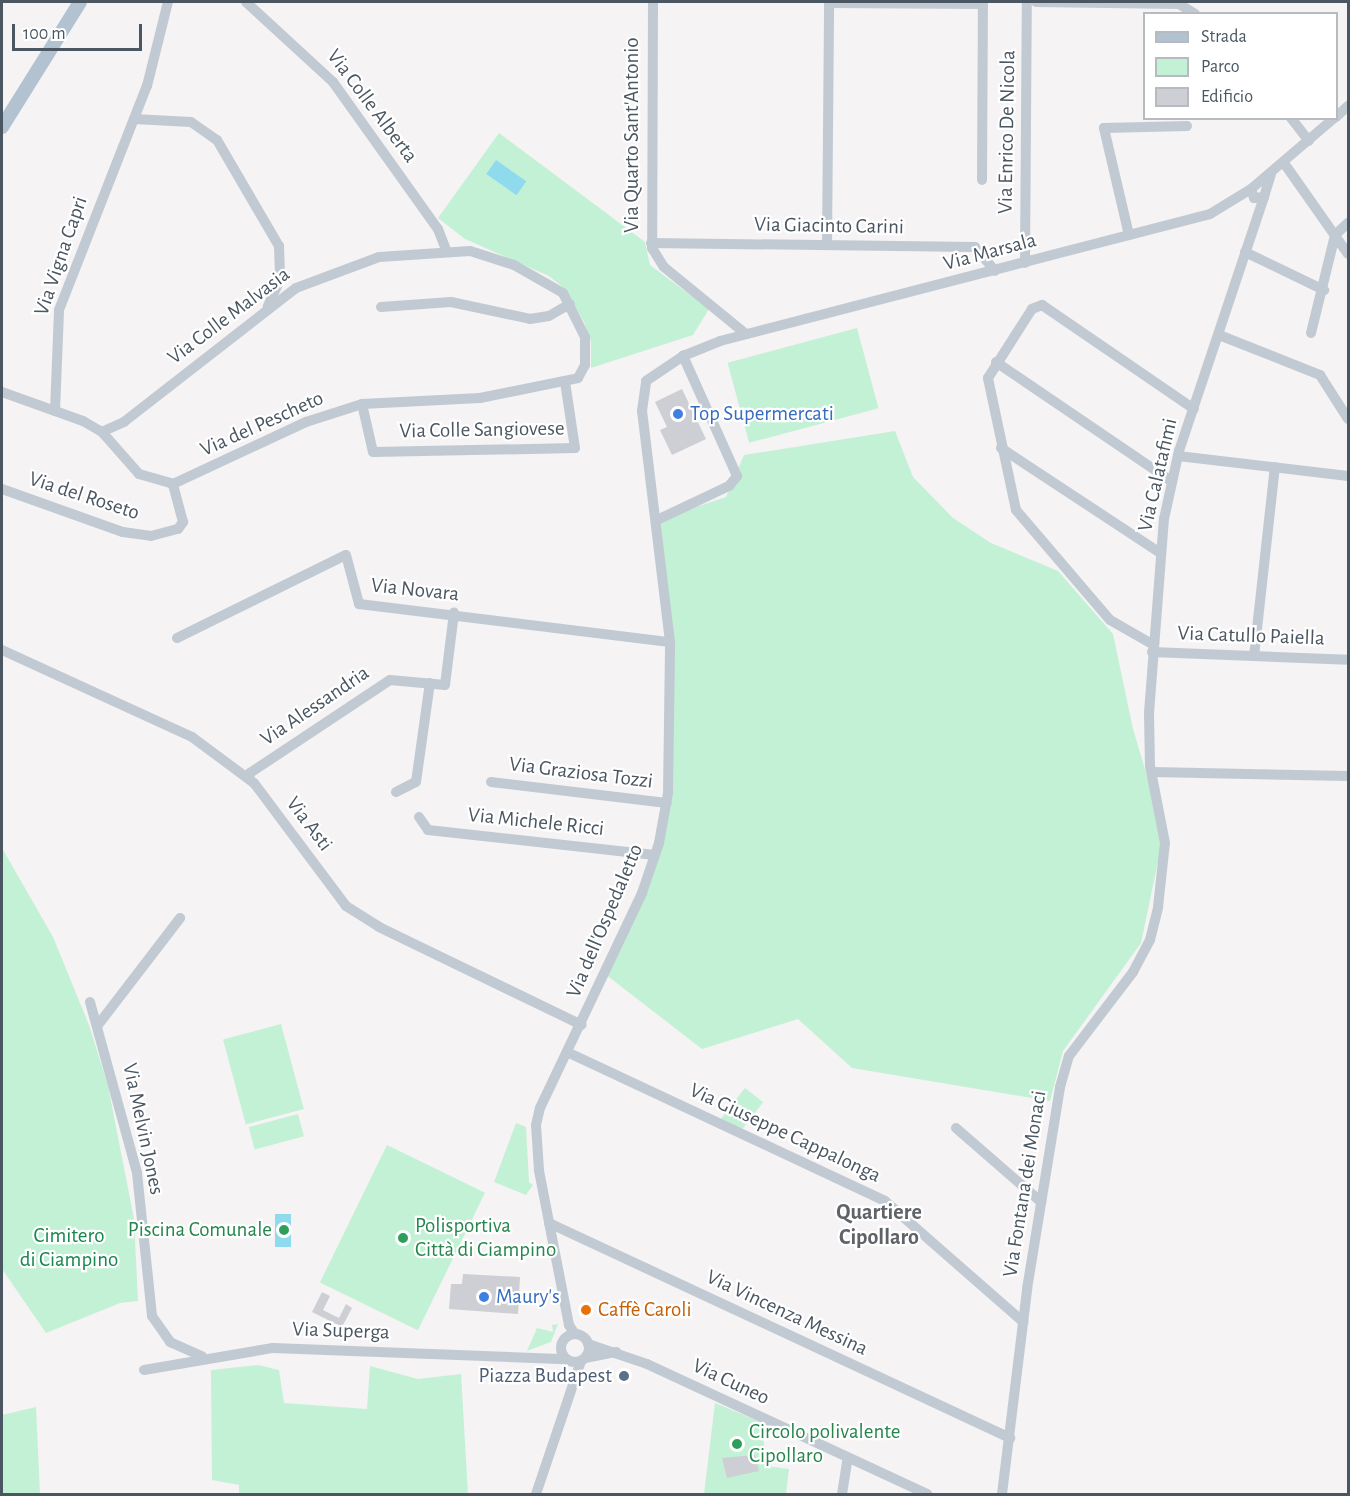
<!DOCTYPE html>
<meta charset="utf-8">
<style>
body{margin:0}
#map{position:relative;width:1350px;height:1496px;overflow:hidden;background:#f5f3f3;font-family:"Alegreya Sans",sans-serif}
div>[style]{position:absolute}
.green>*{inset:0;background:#c3f1d5;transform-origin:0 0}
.water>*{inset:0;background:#90daee;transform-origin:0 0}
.building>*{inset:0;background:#cdcfd5}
.minor>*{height:10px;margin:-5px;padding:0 5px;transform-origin:5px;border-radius:5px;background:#c1cad2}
.minor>.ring{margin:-5px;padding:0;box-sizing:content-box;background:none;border:10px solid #c1cad2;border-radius:50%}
.major>*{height:14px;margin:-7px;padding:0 7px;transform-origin:7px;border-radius:7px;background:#b3c2d1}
.dots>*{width:16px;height:16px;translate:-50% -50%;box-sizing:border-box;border:3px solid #fff;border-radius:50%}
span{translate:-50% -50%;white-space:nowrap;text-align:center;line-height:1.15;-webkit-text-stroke:4.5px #fff;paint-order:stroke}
.street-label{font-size:21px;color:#4a5661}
.shop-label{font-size:21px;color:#366cbe}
.left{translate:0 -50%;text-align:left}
.leisure-label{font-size:21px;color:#27864d}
.right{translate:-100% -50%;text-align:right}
.park-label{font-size:21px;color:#17864f}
.food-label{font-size:21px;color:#c56008}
.service-label{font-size:21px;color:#4e5e75}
.neighbourhood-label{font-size:22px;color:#5f6368;font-weight:700}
.frame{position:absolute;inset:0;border:3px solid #4a5661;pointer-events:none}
.legend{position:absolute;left:1143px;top:12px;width:195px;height:108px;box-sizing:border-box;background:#fff;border:2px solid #b7bbc0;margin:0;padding:8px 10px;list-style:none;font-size:18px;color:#4a5661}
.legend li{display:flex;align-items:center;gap:12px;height:30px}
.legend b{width:30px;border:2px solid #b7bbc0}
.scale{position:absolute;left:12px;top:24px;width:130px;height:27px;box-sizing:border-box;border:3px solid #4a5661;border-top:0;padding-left:8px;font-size:18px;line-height:21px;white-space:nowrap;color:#4a5661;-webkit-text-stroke:4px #fff;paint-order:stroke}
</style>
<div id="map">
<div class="green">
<div style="clip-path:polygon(499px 133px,645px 242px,650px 265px,709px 309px,693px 335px,591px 368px,591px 342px,584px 322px,564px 288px,549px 276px,465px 239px,438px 218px)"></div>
<div style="left:857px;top:328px;width:83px;height:134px;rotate:75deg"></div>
<div style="clip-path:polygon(895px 431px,913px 477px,953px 518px,991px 543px,1058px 571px,1113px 634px,1133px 729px,1164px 833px,1141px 943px,1063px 1051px,1050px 1101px,852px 1068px,798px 1019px,702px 1049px,605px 974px,655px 855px,672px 742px,657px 520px,726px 497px,744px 455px)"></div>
<div style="clip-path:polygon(2px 848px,53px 937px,89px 1025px,108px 1086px,134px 1219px,138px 1301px,120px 1303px,46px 1333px,2px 1269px)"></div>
<div style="left:281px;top:1024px;width:88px;height:60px;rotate:75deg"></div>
<div style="left:745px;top:1088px;width:23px;height:39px;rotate:38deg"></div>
<div style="left:298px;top:1114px;width:23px;height:51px;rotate:75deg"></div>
<div style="clip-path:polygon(516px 1123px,526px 1127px,529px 1182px,533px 1185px,526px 1195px,494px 1182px)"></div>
<div style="left:387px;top:1145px;width:109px;height:153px;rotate:26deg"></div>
<div style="clip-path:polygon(558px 1324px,551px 1342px,527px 1351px,537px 1328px,553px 1332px,552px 1325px)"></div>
<div style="clip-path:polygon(258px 1365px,279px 1370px,284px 1403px,367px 1409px,370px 1366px,418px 1379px,461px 1374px,468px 1494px,239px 1494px,239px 1485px,212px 1480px,211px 1370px)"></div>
<div style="clip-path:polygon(715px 1403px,761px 1422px,767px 1466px,789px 1469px,786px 1494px,704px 1494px)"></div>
<div style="clip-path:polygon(36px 1407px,40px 1494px,2px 1494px,2px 1415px)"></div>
</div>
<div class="water">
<div style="left:496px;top:160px;width:37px;height:17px;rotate:35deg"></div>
<div style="left:275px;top:1214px;width:16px;height:33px"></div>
</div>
<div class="building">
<div style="clip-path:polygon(682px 389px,706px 439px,672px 455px,660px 430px,667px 427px,655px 402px)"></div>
<div style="clip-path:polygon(463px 1274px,520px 1277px,518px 1314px,449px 1309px,451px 1284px,462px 1284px)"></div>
<div style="clip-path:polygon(322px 1292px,330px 1296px,323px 1310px,339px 1318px,346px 1304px,352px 1308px,342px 1327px,312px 1312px)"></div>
<div style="clip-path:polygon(755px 1455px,759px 1471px,727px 1478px,722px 1458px)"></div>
</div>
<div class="minor">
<div style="left:246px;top:2px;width:118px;rotate:42.6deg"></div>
<div style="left:333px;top:82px;width:181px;rotate:54.5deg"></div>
<div style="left:438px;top:229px;width:22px;rotate:69deg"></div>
<div style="left:653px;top:2px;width:246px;rotate:90.2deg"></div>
<div style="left:652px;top:248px;width:22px;rotate:58deg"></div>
<div style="left:664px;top:267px;width:106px;rotate:39.3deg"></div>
<div style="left:1036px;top:2px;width:143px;rotate:0.8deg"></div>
<div style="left:1179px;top:4px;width:19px;rotate:32deg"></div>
<div style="left:829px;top:3px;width:154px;rotate:0.4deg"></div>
<div style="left:1336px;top:117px;width:16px;rotate:-43deg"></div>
<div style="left:1291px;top:118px;width:29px;rotate:52deg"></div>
<div style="left:134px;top:119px;width:57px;rotate:3deg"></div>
<div style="left:191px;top:122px;width:32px;rotate:35deg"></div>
<div style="left:217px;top:140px;width:123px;rotate:59.7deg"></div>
<div style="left:279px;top:246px;width:34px;rotate:88deg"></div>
<div style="left:280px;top:280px;width:29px;rotate:115deg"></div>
<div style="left:1284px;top:163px;width:111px;rotate:54.9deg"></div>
<div style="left:1271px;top:174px;width:24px;rotate:107deg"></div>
<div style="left:1264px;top:197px;width:10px;rotate:174deg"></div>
<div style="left:1254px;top:198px;width:9px;rotate:-108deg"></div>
<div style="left:1251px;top:189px;width:109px;rotate:-40.5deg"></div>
<div style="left:982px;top:180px;width:178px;rotate:-89.7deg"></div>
<div style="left:1129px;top:235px;width:110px;rotate:-103.2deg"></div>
<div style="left:1104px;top:128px;width:83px;rotate:-1.4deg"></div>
<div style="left:651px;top:243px;width:324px;rotate:0.7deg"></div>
<div style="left:975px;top:247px;width:31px;rotate:50deg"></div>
<div style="left:827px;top:245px;width:243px;rotate:-89.5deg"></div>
<div style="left:1245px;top:252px;width:88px;rotate:25.7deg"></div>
<div style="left:1025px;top:263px;width:261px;rotate:-89.6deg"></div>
<div style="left:381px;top:307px;width:70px;rotate:-4.1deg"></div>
<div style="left:451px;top:302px;width:81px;rotate:12.1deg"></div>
<div style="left:530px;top:319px;width:19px;rotate:-9deg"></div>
<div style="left:549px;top:316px;width:24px;rotate:-30deg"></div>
<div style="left:1311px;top:333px;width:101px;rotate:-76.2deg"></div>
<div style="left:1335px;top:235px;width:18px;rotate:-43deg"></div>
<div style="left:1219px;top:335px;width:109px;rotate:21.6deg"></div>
<div style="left:1320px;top:375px;width:52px;rotate:57.5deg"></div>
<div style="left:996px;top:362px;width:212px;rotate:34.2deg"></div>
<div style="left:2px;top:392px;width:86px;rotate:19.7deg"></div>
<div style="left:83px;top:421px;width:22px;rotate:30deg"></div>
<div style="left:102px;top:432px;width:56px;rotate:48.6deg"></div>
<div style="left:139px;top:474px;width:35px;rotate:16deg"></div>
<div style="left:173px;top:484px;width:147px;rotate:-25deg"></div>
<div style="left:306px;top:422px;width:59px;rotate:-17.8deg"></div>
<div style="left:362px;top:404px;width:118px;rotate:-2.9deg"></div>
<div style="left:480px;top:398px;width:100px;rotate:-11.5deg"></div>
<div style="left:578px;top:378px;width:15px;rotate:-62deg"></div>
<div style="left:585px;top:365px;width:28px;rotate:-90deg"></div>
<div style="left:585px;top:337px;width:49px;rotate:-116.6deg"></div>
<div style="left:563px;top:293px;width:56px;rotate:-150.3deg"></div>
<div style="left:514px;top:265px;width:46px;rotate:-162.3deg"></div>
<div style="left:470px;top:251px;width:91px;rotate:176.2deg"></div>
<div style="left:379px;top:257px;width:89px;rotate:159.5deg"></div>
<div style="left:296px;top:288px;width:218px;rotate:142.1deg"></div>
<div style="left:124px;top:422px;width:24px;rotate:156deg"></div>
<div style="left:362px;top:404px;width:49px;rotate:77.1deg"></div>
<div style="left:373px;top:452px;width:202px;rotate:-1.1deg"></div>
<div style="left:575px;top:448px;width:67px;rotate:-98.6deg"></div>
<div style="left:55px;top:411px;width:101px;rotate:-87.7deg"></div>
<div style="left:59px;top:310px;width:241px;rotate:-68.6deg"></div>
<div style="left:147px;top:86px;width:87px;rotate:-76deg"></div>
<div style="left:1001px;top:448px;width:191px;rotate:33.4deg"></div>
<div style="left:1178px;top:456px;width:171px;rotate:6.7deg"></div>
<div style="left:2px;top:489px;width:128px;rotate:19.6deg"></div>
<div style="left:123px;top:532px;width:28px;rotate:8deg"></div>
<div style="left:151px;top:536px;width:28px;rotate:-15deg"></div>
<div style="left:178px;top:529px;width:9px;rotate:-54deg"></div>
<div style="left:183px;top:522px;width:39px;rotate:-105deg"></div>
<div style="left:657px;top:520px;width:80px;rotate:-25.3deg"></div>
<div style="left:729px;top:486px;width:13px;rotate:-51deg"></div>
<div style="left:737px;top:476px;width:132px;rotate:-114.2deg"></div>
<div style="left:177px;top:638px;width:188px;rotate:-26.2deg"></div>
<div style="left:346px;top:555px;width:51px;rotate:75.1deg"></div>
<div style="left:359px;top:604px;width:313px;rotate:7deg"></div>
<div style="left:1152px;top:644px;width:48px;rotate:-150.3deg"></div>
<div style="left:1110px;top:620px;width:145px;rotate:-130.5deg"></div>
<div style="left:1016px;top:510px;width:135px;rotate:-102deg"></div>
<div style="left:988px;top:378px;width:82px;rotate:-57.5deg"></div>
<div style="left:1032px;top:309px;width:11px;rotate:-22deg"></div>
<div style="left:1042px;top:305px;width:184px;rotate:34.4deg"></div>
<div style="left:2px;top:650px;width:209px;rotate:24.6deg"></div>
<div style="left:192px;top:737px;width:77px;rotate:36.6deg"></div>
<div style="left:254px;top:783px;width:154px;rotate:53.2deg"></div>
<div style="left:346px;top:906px;width:39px;rotate:32deg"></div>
<div style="left:379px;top:927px;width:225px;rotate:25.8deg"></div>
<div style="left:1152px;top:652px;width:196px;rotate:2.3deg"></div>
<div style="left:1254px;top:656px;width:190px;rotate:-83.7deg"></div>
<div style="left:1152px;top:772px;width:196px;rotate:1.2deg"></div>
<div style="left:249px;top:779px;width:6px;rotate:-81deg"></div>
<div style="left:250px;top:773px;width:168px;rotate:-33.6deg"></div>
<div style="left:390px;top:680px;width:55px;rotate:5.2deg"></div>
<div style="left:445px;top:685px;width:73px;rotate:-82.9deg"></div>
<div style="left:491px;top:782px;width:177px;rotate:6.8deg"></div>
<div style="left:396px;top:792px;width:22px;rotate:-27deg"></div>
<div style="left:416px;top:782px;width:100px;rotate:-82deg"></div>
<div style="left:419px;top:817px;width:16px;rotate:55deg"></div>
<div style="left:428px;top:830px;width:228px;rotate:6.3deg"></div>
<div style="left:90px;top:1002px;width:177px;rotate:74.6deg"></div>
<div style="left:137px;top:1173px;width:144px;rotate:84deg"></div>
<div style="left:152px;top:1316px;width:32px;rotate:55deg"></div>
<div style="left:170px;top:1342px;width:35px;rotate:24deg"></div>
<div style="left:98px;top:1025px;width:135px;rotate:-52.5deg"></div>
<div style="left:567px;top:1052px;width:351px;rotate:25.1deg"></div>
<div style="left:885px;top:1201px;width:184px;rotate:41.2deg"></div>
<div style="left:956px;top:1128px;width:113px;rotate:41deg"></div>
<div style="left:549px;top:1223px;width:509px;rotate:25deg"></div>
<div style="left:575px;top:1334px;width:11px;rotate:-124deg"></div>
<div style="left:569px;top:1325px;width:158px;rotate:-101deg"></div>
<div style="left:539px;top:1170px;width:45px;rotate:-93.8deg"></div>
<div style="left:536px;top:1125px;width:17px;rotate:-77deg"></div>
<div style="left:540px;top:1108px;width:238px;rotate:-64.6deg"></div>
<div style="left:642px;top:893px;width:53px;rotate:-71.2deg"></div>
<div style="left:659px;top:843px;width:51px;rotate:-79.8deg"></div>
<div style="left:668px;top:793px;width:151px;rotate:-89.2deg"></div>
<div style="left:670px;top:642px;width:233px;rotate:-96.9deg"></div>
<div style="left:642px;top:411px;width:30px;rotate:-82deg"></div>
<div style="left:646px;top:381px;width:45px;rotate:-34deg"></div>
<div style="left:683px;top:356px;width:40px;rotate:-22deg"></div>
<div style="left:720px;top:341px;width:506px;rotate:-14.53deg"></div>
<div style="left:1210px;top:214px;width:48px;rotate:-31.4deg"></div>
<div class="ring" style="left:561px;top:1334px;width:18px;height:18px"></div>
<div style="left:588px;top:1344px;width:62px;rotate:18.7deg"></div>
<div style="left:647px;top:1364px;width:309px;rotate:24.9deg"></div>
<div style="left:585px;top:1358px;width:32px;rotate:-11deg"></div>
<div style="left:144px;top:1370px;width:131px;rotate:-9.7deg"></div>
<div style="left:273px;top:1348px;width:293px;rotate:2.2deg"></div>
<div style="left:536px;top:1494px;width:140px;rotate:-71.3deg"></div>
<div style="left:842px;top:1494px;width:32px;rotate:-81deg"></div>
<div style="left:1002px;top:1494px;width:207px;rotate:-83deg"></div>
<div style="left:1027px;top:1289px;width:205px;rotate:-80.7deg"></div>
<div style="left:1060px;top:1087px;width:32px;rotate:-74deg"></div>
<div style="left:1069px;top:1056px;width:106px;rotate:-52.7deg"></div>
<div style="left:1133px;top:972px;width:36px;rotate:-62deg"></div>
<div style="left:1150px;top:940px;width:34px;rotate:-76deg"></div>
<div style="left:1158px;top:907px;width:64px;rotate:-83.8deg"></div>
<div style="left:1165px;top:843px;width:78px;rotate:-101deg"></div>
<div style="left:1150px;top:766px;width:53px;rotate:-91.1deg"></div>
<div style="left:1149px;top:713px;width:195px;rotate:-85.6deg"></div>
<div style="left:1164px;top:519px;width:70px;rotate:-77.6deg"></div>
<div style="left:1179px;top:451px;width:268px;rotate:-71.5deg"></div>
</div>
<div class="major">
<div style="left:2px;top:127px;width:147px;rotate:-58deg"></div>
</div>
<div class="dots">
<div style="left:678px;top:414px;background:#3f7fe0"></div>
<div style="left:284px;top:1230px;background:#2e9e5b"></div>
<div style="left:403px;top:1238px;background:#2e9e5b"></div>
<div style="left:484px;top:1297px;background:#3f7fe0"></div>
<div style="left:586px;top:1310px;background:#e8710a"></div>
<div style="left:624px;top:1376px;background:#5c6f8a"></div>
<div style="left:737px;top:1444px;background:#2e9e5b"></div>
</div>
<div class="street-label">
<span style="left:372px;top:106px;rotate:53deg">Via Colle Alberta</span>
<span style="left:1007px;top:132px;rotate:-89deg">Via Enrico De Nicola</span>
<span style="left:632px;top:135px;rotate:-90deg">Via Quarto Sant'Antonio</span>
<span style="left:829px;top:226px;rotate:1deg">Via Giacinto Carini</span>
<span style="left:990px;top:252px;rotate:-15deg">Via Marsala</span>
<span style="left:61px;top:256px;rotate:-71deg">Via Vigna Capri</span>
<span style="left:229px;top:316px;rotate:-37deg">Via Colle Malvasia</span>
<span style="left:262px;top:424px;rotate:-24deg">Via del Pescheto</span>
<span style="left:482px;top:430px;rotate:-1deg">Via Colle Sangiovese</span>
<span style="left:1158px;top:475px;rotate:-77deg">Via Calatafimi</span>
<span style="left:84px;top:496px;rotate:18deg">Via del Roseto</span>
<span style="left:415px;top:590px;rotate:6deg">Via Novara</span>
<span style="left:1251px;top:636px;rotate:2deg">Via Catullo Paiella</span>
<span style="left:315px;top:706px;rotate:-34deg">Via Alessandria</span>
<span style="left:581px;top:773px;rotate:7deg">Via Graziosa Tozzi</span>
<span style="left:536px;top:822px;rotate:6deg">Via Michele Ricci</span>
<span style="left:309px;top:824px;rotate:53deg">Via Asti</span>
<span style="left:605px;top:921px;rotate:-67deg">Via dell'Ospedaletto</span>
<span style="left:143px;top:1129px;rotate:78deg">Via Melvin Jones</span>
<span style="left:785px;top:1133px;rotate:25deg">Via Giuseppe Cappalonga</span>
<span style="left:1025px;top:1184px;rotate:-81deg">Via Fontana dei Monaci</span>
<span style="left:787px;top:1313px;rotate:25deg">Via Vincenza Messina</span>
<span style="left:341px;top:1331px;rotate:2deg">Via Superga</span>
<span style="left:731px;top:1382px;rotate:25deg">Via Cuneo</span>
</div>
<div class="shop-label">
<span class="left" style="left:690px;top:414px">Top Supermercati</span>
<span class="left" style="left:496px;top:1297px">Maury's</span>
</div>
<div class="leisure-label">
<span class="left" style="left:415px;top:1238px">Polisportiva<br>Città di Ciampino</span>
<span class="right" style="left:272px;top:1230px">Piscina Comunale</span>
<span class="left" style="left:749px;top:1444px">Circolo polivalente<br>Cipollaro</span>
</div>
<div class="park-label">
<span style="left:69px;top:1248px">Cimitero<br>di Ciampino</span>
</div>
<div class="food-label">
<span class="left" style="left:598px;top:1310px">Caffè Caroli</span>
</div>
<div class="service-label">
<span class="right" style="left:612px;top:1376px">Piazza Budapest</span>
</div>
<div class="neighbourhood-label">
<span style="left:879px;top:1225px">Quartiere<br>Cipollaro</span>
</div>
<div class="frame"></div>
<ul class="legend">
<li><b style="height:8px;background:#b3c2d1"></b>Strada</li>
<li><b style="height:16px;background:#c3f1d5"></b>Parco</li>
<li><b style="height:16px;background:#cdcfd5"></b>Edificio</li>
</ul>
<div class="scale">100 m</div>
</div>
